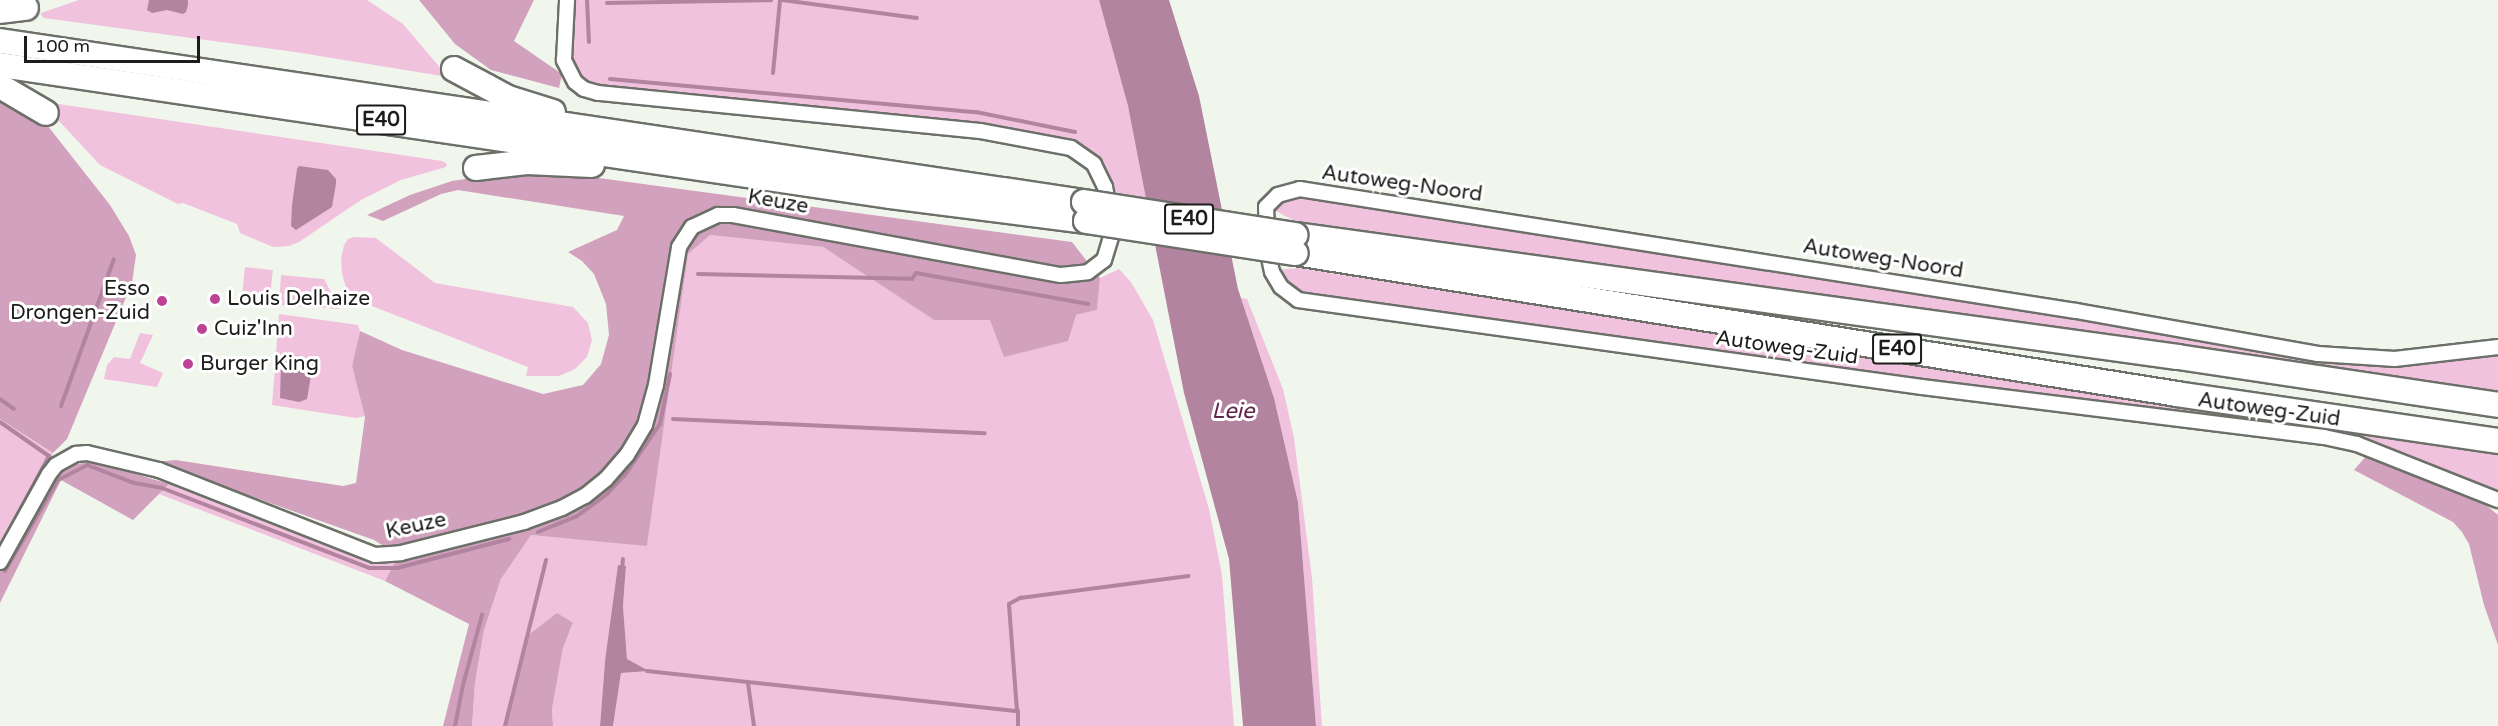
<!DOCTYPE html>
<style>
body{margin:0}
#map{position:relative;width:2498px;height:726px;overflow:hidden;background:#f1f6ed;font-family:"Varela Round",sans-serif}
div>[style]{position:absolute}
.green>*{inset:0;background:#f0c2dd;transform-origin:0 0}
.forest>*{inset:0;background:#d1a1bd}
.water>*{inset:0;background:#b2849f}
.stream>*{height:4px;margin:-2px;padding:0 2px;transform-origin:2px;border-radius:2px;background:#b2849f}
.roads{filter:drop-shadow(2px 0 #6c7069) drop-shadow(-2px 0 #6c7069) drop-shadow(0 2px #6c7069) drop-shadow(0 -2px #6c7069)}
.minor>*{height:14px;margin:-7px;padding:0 7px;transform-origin:7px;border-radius:7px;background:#fff}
.motorway>*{height:24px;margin:-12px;padding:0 12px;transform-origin:12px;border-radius:12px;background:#fff}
.bridges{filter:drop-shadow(2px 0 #6c7069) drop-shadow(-2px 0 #6c7069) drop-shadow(0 2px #6c7069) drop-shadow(0 -2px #6c7069)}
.motorway-bridge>*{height:24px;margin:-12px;padding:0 12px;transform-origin:12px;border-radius:12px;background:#fff}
.dots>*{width:16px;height:16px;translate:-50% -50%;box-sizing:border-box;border:3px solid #fff;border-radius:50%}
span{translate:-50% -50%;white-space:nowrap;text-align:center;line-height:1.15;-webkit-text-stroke:6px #fff;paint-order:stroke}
.shield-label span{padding:2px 4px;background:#fff;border:2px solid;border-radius:4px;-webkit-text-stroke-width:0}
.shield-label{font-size:20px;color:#1c1d1b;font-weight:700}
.street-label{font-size:21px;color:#1c1d1b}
.poi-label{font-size:21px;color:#1c1d1b}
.right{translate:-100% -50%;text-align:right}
.left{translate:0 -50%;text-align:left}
.water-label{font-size:22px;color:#5f254b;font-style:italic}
.scale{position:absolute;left:24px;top:36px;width:176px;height:27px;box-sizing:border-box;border:3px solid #1c1d1b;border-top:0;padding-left:8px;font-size:18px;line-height:21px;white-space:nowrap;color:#1c1d1b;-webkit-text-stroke:4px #fff;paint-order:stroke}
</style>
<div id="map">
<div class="green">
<div style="clip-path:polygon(79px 0,367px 0,403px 24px,448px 77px,295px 52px,44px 18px,41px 15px,41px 13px)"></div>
<div style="clip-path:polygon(573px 0,1099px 0,1128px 106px,1148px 198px,1112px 192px,1090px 154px,854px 115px,604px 87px,590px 83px,580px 74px,573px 59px,569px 31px)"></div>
<div style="clip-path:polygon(45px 102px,442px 161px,447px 164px,446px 167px,401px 180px,361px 200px,299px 242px,289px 246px,273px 247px,240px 233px,237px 224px,183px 203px,178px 204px,100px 165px,45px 106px)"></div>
<div style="clip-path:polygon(1300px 195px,2075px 316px,2317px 359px,2498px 353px,2498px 394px,1293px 220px,1272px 209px,1281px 200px)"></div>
<div style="clip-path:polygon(710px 235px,823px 247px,934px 320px,1076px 315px,1097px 310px,1100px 278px,1119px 269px,1131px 282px,1153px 320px,1209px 509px,1222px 575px,1234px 726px,613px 726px,621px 673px,648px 671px,627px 659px,623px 606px,626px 566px,605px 661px,600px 726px,553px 726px,552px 709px,563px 648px,573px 624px,527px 636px,505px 726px,472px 726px,475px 683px,484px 630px,501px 579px,531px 535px,647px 545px,688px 253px)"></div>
<div style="clip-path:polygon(354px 237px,376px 238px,435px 283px,573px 307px,588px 323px,592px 340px,587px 357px,575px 369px,559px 376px,526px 376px,528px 367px,349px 297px,342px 274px,341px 259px,344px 245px,348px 239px)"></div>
<div style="left:245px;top:267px;width:28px;height:36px;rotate:6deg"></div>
<div style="clip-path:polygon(1298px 268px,2175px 406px,2498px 452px,2498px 494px,2359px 439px,1922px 382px,1300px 294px,1285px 284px,1277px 270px)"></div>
<div style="clip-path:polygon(281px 275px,324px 279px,340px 309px,279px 305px)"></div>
<div style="clip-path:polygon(1241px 298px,1247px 299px,1283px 389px,1294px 438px,1312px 578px,1322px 726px,1316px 726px,1298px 502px,1274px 398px)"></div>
<div style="clip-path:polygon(279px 314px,358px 325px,360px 331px,352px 366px,365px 416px,356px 418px,272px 405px)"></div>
<div style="clip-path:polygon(140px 333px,153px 335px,140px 363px,163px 373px,157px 387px,104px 379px,107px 365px,114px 357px,130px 359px)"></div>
<div style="clip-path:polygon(0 419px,53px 453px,45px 473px,0 547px)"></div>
<div style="clip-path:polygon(169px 484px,350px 554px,380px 562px,395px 562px,385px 581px,159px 494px)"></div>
</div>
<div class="forest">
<div style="clip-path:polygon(419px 0,534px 0,514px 41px,562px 74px,559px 88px,491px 70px,455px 44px)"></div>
<div style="clip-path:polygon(0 93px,40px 116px,110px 205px,129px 236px,136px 255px,132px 283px,67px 439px,53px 453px,0 419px)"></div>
<div style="clip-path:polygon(532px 169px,1072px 242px,1100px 278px,1097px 310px,1076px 315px,1068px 341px,1004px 357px,990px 320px,934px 320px,823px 247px,710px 235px,688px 254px,647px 546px,531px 535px,501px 579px,484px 630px,475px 683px,472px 726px,443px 726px,469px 624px,385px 581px,395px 562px,387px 548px,374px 540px,155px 462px,176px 460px,343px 486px,356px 483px,365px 417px,352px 366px,360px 331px,402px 350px,543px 394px,583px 385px,601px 364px,609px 335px,606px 304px,594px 274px,582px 261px,568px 252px,617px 230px,624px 216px,458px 190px,441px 194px,383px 221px,367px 215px,410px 195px,452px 181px)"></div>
<div style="clip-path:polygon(2367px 455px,2480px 500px,2498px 515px,2498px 645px,2484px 605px,2469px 544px,2462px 532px,2453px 522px,2354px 470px)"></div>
<div style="clip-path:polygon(52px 459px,66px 466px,89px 462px,106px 465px,169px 484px,133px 520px,61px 480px,0 603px,0 547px)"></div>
<div style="clip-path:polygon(557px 613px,573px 623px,563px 648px,552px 709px,553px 726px,505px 726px,527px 636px)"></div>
</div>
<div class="water">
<div style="clip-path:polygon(149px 0,188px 0,188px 5px,186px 12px,183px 14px,167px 10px,152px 13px,147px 10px)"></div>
<div style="clip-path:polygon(1099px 0,1169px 0,1199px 96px,1238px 289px,1274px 398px,1298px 502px,1316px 726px,1243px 726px,1229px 559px,1184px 393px,1128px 106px)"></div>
<div style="clip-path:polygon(299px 166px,328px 170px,336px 179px,336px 184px,332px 207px,296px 230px,291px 226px,292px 205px,297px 169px)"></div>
<div style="clip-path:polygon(288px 355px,301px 356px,313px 364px,307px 399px,299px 402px,280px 398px,281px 364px)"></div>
<div style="clip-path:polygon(618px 565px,626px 566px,623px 606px,627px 659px,649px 671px,621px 673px,613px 726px,600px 726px,605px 661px)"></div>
</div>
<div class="stream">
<div style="left:587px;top:0;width:42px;rotate:87.3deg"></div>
<div style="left:782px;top:0;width:136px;rotate:7.6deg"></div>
<div style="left:607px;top:3px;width:164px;rotate:-1deg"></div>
<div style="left:773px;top:73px;width:73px;rotate:-84.5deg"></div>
<div style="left:610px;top:79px;width:367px;rotate:5.2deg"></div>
<div style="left:976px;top:112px;width:101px;rotate:11.4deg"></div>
<div style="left:698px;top:274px;width:214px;rotate:1.3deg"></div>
<div style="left:912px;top:279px;width:7px;rotate:-56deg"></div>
<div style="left:916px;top:273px;width:175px;rotate:10.2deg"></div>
<div style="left:0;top:399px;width:17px;rotate:36deg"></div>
<div style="left:61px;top:406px;width:156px;rotate:-70.2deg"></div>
<div style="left:673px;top:419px;width:312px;rotate:2.6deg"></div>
<div style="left:0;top:422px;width:60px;rotate:34.8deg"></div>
<div style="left:49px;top:456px;width:103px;rotate:118.3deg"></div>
<div style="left:538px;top:532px;width:42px;rotate:-22.3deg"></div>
<div style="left:577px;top:516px;width:37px;rotate:-36deg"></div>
<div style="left:607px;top:494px;width:25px;rotate:-47deg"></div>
<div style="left:624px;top:476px;width:63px;rotate:-55.3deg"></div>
<div style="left:660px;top:424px;width:51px;rotate:-78.7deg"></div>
<div style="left:622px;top:570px;width:11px;rotate:-85deg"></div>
<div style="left:5px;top:571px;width:105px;rotate:-59.8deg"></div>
<div style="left:58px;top:480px;width:33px;rotate:-27deg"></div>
<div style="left:87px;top:465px;width:50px;rotate:21deg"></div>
<div style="left:134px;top:483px;width:28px;rotate:10deg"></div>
<div style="left:162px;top:488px;width:222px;rotate:21.1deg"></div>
<div style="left:369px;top:568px;width:28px"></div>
<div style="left:397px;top:568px;width:116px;rotate:-14.5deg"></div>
<div style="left:647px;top:671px;width:373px;rotate:6.2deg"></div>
<div style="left:1018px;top:711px;width:15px;rotate:90deg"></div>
<div style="left:748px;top:683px;width:43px;rotate:82.1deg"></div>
<div style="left:1017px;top:711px;width:107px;rotate:-94.3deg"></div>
<div style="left:1009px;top:604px;width:13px;rotate:-29deg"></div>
<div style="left:1020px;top:598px;width:170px;rotate:-7.4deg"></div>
<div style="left:455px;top:726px;width:42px;rotate:-79deg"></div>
<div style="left:463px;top:685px;width:73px;rotate:-74.8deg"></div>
<div style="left:505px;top:726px;width:171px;rotate:-76.1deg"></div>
</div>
<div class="roads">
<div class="minor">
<div style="left:2498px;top:347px;width:104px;rotate:173.4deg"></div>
<div style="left:2395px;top:359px;width:77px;rotate:-176.3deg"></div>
<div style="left:2318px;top:354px;width:246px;rotate:-169.9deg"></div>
<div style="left:2076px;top:311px;width:786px;rotate:-171.07deg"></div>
<div style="left:1300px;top:189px;width:23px;rotate:165deg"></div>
<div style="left:1278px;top:195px;width:17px;rotate:135deg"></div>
<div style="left:1266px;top:207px;width:46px;rotate:87.5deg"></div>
<div style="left:1268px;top:253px;width:19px;rotate:78deg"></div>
<div style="left:1272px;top:272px;width:17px;rotate:59deg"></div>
<div style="left:1281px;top:287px;width:21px;rotate:37deg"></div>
<div style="left:1298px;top:300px;width:630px;rotate:7.94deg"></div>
<div style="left:1922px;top:387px;width:405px;rotate:7.1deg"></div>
<div style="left:2324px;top:437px;width:34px;rotate:12deg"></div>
<div style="left:2357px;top:444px;width:152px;rotate:21.7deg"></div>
<div style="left:0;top:562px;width:101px;rotate:-60.9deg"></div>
<div style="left:49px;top:474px;width:11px;rotate:-52deg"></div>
<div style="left:56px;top:465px;width:23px;rotate:-29deg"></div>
<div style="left:76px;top:454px;width:11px;rotate:-5deg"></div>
<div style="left:87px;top:453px;width:74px;rotate:13.3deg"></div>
<div style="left:159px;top:470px;width:232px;rotate:21.5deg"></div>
<div style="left:375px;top:555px;width:26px;rotate:-4deg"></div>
<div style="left:401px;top:553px;width:127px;rotate:-14.1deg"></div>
<div style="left:524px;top:522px;width:40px;rotate:-20.2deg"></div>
<div style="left:562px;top:508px;width:26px;rotate:-28deg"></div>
<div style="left:585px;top:496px;width:27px;rotate:-39deg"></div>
<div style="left:606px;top:479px;width:32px;rotate:-49deg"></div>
<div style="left:627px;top:455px;width:35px;rotate:-59deg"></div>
<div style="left:645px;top:425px;width:41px;rotate:-74.6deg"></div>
<div style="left:656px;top:385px;width:140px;rotate:-80.5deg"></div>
<div style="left:679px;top:247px;width:24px;rotate:-57deg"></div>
<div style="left:692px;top:227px;width:29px;rotate:-25deg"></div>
<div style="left:718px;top:215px;width:15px"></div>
<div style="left:733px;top:215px;width:333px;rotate:10.4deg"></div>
<div style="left:1061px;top:275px;width:27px;rotate:-6deg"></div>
<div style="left:1088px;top:272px;width:20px;rotate:-37deg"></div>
<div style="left:1104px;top:260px;width:31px;rotate:-73deg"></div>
<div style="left:1113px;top:230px;width:44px;rotate:-100.5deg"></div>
<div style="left:1105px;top:187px;width:25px;rotate:-116deg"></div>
<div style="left:1094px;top:164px;width:28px;rotate:-145deg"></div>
<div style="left:1071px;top:148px;width:93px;rotate:-169.4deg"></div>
<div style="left:980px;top:131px;width:384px;rotate:-174.3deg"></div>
<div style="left:598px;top:93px;width:15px;rotate:-164deg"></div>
<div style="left:584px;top:89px;width:11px;rotate:-142deg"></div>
<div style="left:575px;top:82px;width:25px;rotate:-117deg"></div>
<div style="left:564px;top:60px;width:60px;rotate:-87.1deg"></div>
</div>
<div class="motorway">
<div style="left:0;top:11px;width:26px;rotate:-7deg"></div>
<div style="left:0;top:41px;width:1096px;rotate:8.45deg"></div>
<div style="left:0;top:65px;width:900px;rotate:8.37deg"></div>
<div style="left:890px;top:196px;width:198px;rotate:7.3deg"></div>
<div style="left:454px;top:69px;width:61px;rotate:28.2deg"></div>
<div style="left:508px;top:98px;width:47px;rotate:17.3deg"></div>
<div style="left:0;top:86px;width:53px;rotate:30.4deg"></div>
<div style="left:476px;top:168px;width:51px;rotate:-6.7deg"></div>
<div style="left:527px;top:162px;width:65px;rotate:2.6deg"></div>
<div style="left:1295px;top:235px;width:891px;rotate:7.87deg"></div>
<div style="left:2178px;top:357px;width:324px;rotate:8.5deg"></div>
<div style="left:1296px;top:253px;width:892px;rotate:9.09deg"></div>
<div style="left:2177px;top:394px;width:324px;rotate:8.3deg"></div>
</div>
</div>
<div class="bridges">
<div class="motorway-bridge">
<div style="left:1084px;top:202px;width:214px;rotate:8.9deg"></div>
<div style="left:1086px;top:221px;width:212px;rotate:8.7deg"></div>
</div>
</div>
<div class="dots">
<div style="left:215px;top:299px;background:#bd4395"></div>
<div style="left:162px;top:301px;background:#bd4395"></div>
<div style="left:202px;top:329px;background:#bd4395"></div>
<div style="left:188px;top:364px;background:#bd4395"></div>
</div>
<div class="shield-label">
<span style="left:381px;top:120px">E40</span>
<span style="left:1189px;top:219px">E40</span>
<span style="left:1897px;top:349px">E40</span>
</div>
<div class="street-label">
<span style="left:1402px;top:184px;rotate:8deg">Autoweg-Noord</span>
<span style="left:778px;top:202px;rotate:10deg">Keuze</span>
<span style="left:1883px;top:259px;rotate:9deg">Autoweg-Noord</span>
<span style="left:1787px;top:348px;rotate:8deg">Autoweg-Zuid</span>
<span style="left:2269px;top:410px;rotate:8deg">Autoweg-Zuid</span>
<span style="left:416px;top:526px;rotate:-12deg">Keuze</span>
</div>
<div class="poi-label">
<span class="right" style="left:150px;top:301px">Esso<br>Drongen-Zuid</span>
<span class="left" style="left:227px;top:299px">Louis Delhaize</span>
<span class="left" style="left:214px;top:329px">Cuiz'Inn</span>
<span class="left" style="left:200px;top:364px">Burger King</span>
</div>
<div class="water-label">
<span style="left:1233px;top:412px">Leie</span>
</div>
<div class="scale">100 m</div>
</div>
